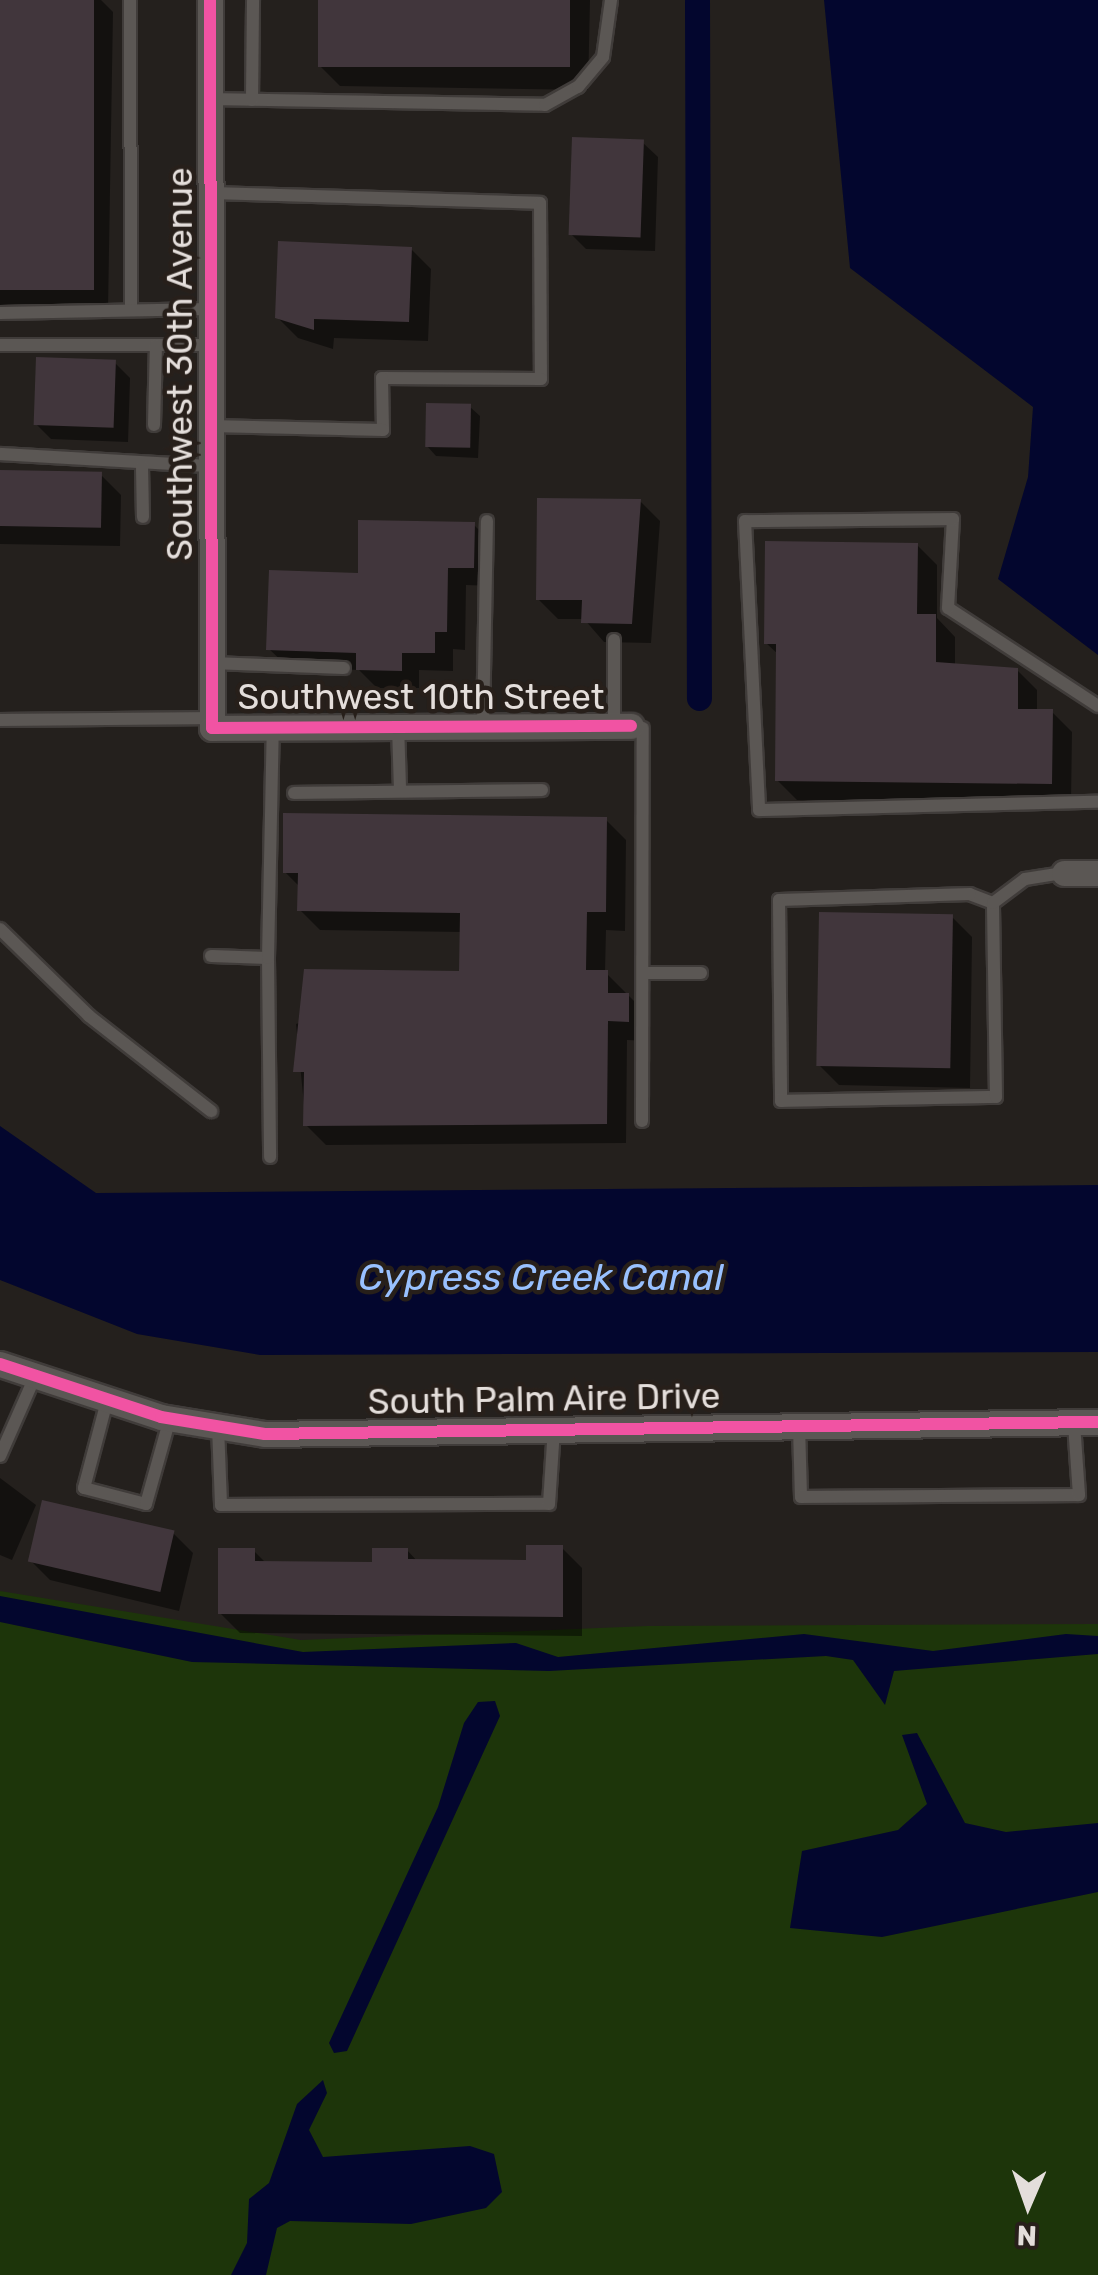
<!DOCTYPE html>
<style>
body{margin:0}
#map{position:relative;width:1098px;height:2275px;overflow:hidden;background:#24201d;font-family:Rubik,sans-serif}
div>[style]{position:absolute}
.green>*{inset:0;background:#1d350a}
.water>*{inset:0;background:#03062e}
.shadow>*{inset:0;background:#0007}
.canal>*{height:25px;margin:-12.5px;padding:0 12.5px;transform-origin:12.5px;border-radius:12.5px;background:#03062e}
.building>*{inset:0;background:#41363c;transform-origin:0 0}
.roads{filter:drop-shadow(2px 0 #403c3a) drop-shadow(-2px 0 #403c3a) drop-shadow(0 2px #403c3a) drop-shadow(0 -2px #403c3a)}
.service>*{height:12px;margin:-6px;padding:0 6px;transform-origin:6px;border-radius:6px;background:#5b5754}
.minor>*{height:25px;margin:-12.5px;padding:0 12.5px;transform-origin:12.5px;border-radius:12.5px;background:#5b5754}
.cycleway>*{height:12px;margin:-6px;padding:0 6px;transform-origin:6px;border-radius:6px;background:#f153a3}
span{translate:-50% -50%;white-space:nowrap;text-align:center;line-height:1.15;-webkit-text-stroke:9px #271f1a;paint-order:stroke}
.street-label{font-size:35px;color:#e4dedb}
.water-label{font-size:38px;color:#99c1ff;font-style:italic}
.north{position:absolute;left:978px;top:2155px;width:100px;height:100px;-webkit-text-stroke:8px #271f1a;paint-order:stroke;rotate:182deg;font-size:28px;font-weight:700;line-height:40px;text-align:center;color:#e4dedb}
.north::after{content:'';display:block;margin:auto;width:35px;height:45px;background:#e4dedb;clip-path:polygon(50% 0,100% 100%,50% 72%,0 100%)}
</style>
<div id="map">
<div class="green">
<div style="clip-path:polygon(0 1591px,301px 1640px,648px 1626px,1098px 1624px,1098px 2275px,0 2275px)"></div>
</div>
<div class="water">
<div style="clip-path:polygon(824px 0,1098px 0,1098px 655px,998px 579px,1028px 477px,1033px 407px,850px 268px)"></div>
<div style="clip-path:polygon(0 1126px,96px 1193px,1098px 1185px,1098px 1352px,260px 1355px,137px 1334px,0 1280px)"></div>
<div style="clip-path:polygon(0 1596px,303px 1652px,516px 1643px,558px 1657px,804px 1634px,933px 1651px,1066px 1634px,1098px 1636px,1098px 1654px,894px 1671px,885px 1705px,853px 1660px,826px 1656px,549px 1671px,192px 1662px,0 1622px)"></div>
<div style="clip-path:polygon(495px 1701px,500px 1716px,347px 2051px,334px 2053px,329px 2043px,438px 1807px,464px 1723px,478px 1702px)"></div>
<div style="clip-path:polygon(917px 1733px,965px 1823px,1006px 1832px,1098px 1823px,1098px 1892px,882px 1937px,790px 1928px,802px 1851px,898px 1830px,927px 1804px,902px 1735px)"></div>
<div style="clip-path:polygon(323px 2080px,327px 2093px,309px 2130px,323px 2157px,470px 2146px,494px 2154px,502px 2192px,486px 2208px,411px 2224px,290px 2221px,277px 2228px,266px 2275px,231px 2275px,247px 2243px,249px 2199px,269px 2183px,297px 2104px)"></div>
</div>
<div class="shadow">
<div style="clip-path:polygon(0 0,101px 0,113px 12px,108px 310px,0 308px)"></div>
<div style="clip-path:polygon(321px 0,590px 0,588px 90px,340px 86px,320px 66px)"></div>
<div style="clip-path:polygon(642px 142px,658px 157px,655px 251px,586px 249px,571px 234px)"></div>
<div style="clip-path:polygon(411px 249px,431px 269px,428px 341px,334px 338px,333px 349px,298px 338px,277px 317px)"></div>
<div style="clip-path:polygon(115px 363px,130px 378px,128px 442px,51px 439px,36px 424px)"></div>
<div style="clip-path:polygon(470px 407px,480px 416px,478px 458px,436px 456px,427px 446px)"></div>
<div style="clip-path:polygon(0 473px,101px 475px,121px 495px,120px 546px,0 544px)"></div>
<div style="clip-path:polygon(640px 501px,660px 521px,651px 643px,604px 642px,584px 619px,558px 619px,538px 599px)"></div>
<div style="clip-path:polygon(474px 525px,492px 543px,492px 586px,466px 585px,465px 650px,453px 649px,453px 671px,419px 670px,419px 688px,377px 688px,359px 670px,288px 667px,269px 649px,360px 576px)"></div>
<div style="clip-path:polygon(917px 545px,937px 565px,937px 618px,955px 637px,955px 666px,1017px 670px,1037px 690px,1037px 711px,1052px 712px,1072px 732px,1071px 803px,797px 800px,777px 780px,779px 655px,766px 643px)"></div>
<div style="clip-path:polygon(606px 820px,626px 840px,625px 931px,606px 930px,605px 972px,648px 1015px,648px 1041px,627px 1040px,626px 1143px,326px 1145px,306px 1125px,296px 1024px,462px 973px,462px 932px,320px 930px,300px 910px,300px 887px,285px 872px)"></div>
<div style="clip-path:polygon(952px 917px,972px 937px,970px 1088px,839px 1085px,819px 1065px)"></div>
<div style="clip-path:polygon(0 1478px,36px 1505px,12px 1560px,0 1555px)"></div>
<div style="clip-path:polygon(173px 1533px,193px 1553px,179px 1611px,50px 1580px,30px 1560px)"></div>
<div style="clip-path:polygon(562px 1548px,582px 1568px,582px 1636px,240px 1633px,220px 1613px,254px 1551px,267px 1564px,375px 1565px,407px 1550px,418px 1562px,528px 1562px)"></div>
</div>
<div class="canal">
<div style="left:697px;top:0;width:698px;rotate:89.84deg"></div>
</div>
<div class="building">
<div style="left:0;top:0;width:94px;height:290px"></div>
<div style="left:318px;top:0;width:252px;height:67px"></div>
<div style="left:572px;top:137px;width:72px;height:98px;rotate:2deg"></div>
<div style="clip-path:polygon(278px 241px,412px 247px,409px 322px,314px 319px,314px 330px,275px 318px)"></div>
<div style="left:36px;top:357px;width:80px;height:68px;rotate:2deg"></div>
<div style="left:426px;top:403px;width:45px;height:44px;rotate:1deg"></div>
<div style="left:0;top:470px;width:102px;height:56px;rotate:1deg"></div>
<div style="clip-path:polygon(537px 498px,641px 499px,632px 624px,581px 623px,582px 600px,536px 600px)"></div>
<div style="clip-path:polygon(358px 520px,475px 522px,474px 568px,448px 568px,447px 632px,435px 632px,435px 653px,402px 653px,402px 671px,356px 670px,356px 653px,266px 650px,269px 570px,358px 573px)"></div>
<div style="clip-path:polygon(765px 541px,918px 543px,917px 614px,936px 614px,936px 662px,1018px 668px,1018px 709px,1053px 709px,1052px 784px,775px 781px,776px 644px,764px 644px)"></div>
<div style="clip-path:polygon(283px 813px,607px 817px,606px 912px,587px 912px,586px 970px,608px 970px,608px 993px,629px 993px,629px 1022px,608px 1021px,607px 1124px,303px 1126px,304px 1072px,293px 1072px,304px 969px,459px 971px,460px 913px,297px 911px,298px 873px,283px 873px)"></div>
<div style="left:819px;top:912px;width:134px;height:154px;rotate:1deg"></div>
<div style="left:42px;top:1500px;width:136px;height:63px;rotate:13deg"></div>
<div style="clip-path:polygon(526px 1545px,563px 1545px,563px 1617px,218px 1614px,218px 1548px,255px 1548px,255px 1561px,372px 1562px,372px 1548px,408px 1548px,408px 1559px,526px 1560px)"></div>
</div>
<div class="roads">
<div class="service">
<div style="left:130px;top:0;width:310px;rotate:89.8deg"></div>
<div style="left:209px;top:99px;width:336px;rotate:1deg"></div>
<div style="left:545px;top:105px;width:38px;rotate:-29deg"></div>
<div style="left:578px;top:87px;width:39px;rotate:-50deg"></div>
<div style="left:603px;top:57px;width:58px;rotate:-82deg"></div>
<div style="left:252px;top:100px;width:100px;rotate:-89.4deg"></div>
<div style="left:210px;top:193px;width:330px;rotate:1.7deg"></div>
<div style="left:540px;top:203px;width:176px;rotate:89.7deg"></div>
<div style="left:541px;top:379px;width:159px;rotate:-179.6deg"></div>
<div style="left:382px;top:378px;width:52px;rotate:88.9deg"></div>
<div style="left:383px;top:430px;width:173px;rotate:-178.7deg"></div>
<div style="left:0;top:313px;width:210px;rotate:-1.1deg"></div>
<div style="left:0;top:345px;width:210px"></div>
<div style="left:154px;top:425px;width:80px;rotate:-88.6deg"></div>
<div style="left:0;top:454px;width:211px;rotate:3.3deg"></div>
<div style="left:142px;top:466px;width:51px;rotate:88.9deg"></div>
<div style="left:211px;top:663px;width:133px;rotate:2.2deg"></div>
<div style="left:1098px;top:706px;width:179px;rotate:-146.8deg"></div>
<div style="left:948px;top:608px;width:89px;rotate:-86.8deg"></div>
<div style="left:953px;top:519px;width:208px;rotate:179.4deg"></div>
<div style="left:745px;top:521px;width:289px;rotate:87.2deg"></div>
<div style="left:759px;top:810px;width:339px;rotate:-1.4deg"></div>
<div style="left:0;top:720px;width:212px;rotate:-0.5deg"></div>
<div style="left:398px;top:725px;width:65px;rotate:88.2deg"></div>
<div style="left:483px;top:726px;width:205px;rotate:-88.9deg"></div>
<div style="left:614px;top:726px;width:86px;rotate:-90deg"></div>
<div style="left:294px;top:793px;width:248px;rotate:-0.7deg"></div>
<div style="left:993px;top:903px;width:25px;rotate:-159deg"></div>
<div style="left:970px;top:894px;width:191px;rotate:178.2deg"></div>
<div style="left:779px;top:900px;width:201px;rotate:89.4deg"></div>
<div style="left:781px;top:1101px;width:215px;rotate:-1.1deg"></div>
<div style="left:996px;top:1097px;width:194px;rotate:-90.9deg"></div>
<div style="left:993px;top:903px;width:40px;rotate:-37deg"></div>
<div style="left:1025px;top:879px;width:39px;rotate:-9deg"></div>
<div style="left:0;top:929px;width:124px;rotate:44.3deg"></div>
<div style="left:89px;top:1016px;width:155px;rotate:37.9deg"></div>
<div style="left:211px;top:956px;width:57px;rotate:2deg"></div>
<div style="left:268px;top:958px;width:199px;rotate:89.4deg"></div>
<div style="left:268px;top:958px;width:231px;rotate:-88.8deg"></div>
<div style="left:643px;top:973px;width:58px"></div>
<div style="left:642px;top:1121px;width:393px;rotate:-89.9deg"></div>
<div style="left:107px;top:1401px;width:90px;rotate:104.8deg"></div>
<div style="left:84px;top:1488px;width:64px;rotate:14.5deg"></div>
<div style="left:146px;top:1504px;width:89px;rotate:-74.4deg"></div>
<div style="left:218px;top:1426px;width:79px;rotate:87.8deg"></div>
<div style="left:221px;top:1505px;width:328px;rotate:-0.2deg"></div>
<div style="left:549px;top:1504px;width:76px;rotate:-86.2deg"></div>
<div style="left:799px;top:1426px;width:71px;rotate:88.4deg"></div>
<div style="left:801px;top:1497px;width:278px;rotate:-0.4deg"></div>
<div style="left:1079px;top:1495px;width:72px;rotate:-94deg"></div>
<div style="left:0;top:1456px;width:84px;rotate:-66.2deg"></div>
</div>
<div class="minor">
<div style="left:210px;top:0;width:728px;rotate:89.84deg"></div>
<div style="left:212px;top:728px;width:419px;rotate:-0.3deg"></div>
<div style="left:1064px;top:873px;width:34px"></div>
<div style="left:0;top:1364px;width:169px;rotate:18.2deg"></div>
<div style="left:161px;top:1417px;width:105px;rotate:9.3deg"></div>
<div style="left:265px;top:1434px;width:833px;rotate:-0.83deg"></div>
</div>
</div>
<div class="cycleway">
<div style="left:210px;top:0;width:728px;rotate:89.84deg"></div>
<div style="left:212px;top:728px;width:419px;rotate:-0.3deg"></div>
<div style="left:0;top:1364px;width:169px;rotate:18.2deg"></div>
<div style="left:161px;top:1417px;width:105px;rotate:9.3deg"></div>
<div style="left:265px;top:1434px;width:833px;rotate:-0.83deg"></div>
</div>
<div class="street-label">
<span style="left:180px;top:364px;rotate:-90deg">Southwest 30th Avenue</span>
<span style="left:421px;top:697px">Southwest 10th Street</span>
<span style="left:544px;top:1399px;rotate:-1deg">South Palm Aire Drive</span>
</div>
<div class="water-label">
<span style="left:541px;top:1278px">Cypress Creek Canal</span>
</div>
<div class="north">N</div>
</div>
